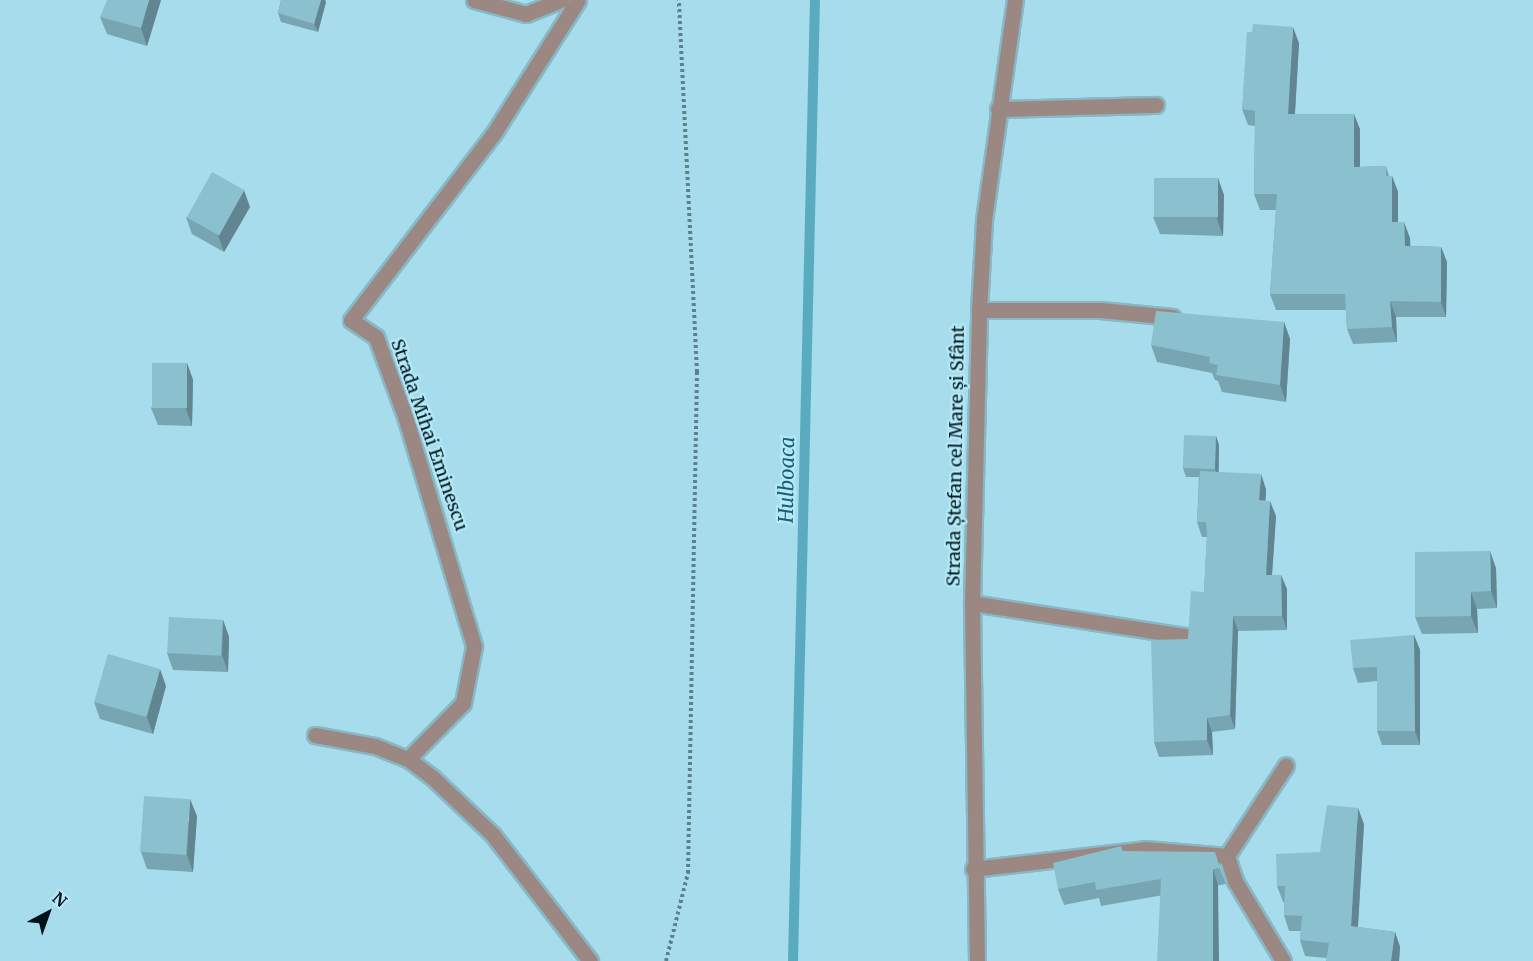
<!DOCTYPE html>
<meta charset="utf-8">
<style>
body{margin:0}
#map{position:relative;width:1533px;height:961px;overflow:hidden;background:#a6dceb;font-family:Merriweather,serif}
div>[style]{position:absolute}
.stream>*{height:10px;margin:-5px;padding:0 5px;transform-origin:5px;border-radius:5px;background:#5aabc0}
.path>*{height:4px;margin-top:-2px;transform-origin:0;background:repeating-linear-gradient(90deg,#5b818b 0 3px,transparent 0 6px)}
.roads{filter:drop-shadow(2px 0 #88b8c5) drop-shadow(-2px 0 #88b8c5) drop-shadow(0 2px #88b8c5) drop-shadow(0 -2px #88b8c5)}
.minor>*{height:15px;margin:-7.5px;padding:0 7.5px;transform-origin:7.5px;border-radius:7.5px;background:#9c8882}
.wall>*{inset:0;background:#78a5b2}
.shaded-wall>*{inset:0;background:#618691}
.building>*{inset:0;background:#8bc0cf;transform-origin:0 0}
span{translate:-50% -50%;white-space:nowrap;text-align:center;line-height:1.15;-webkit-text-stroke:4.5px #b3e9f8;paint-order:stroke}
.street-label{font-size:18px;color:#011318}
.water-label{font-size:20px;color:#1d5f6e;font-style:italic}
.north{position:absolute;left:18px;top:883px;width:60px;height:60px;-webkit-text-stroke:4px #b3e9f8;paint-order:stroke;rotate:41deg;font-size:16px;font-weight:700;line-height:24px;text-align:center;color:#011318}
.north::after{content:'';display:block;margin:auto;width:21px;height:27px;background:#011318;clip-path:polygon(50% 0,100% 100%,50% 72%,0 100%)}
</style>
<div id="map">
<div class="stream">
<div style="left:793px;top:961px;width:961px;rotate:-88.69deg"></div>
</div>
<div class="path">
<div style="left:666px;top:961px;width:91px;rotate:-76deg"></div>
<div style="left:688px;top:873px;width:501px;rotate:-88.97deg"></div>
<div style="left:697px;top:372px;width:372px;rotate:-92.8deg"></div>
</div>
<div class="roads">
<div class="minor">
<div style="left:474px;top:0;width:54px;rotate:15.1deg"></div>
<div style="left:526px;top:14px;width:38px;rotate:-22deg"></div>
<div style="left:998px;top:109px;width:158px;rotate:-1.5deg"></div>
<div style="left:979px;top:310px;width:121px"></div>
<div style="left:1100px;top:310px;width:73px;rotate:5.5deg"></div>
<div style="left:972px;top:603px;width:217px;rotate:8.8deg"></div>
<div style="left:315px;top:735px;width:61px;rotate:10.4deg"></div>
<div style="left:375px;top:746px;width:35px;rotate:22deg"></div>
<div style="left:408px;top:759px;width:31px;rotate:37deg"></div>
<div style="left:433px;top:778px;width:83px;rotate:43.5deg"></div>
<div style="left:493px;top:835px;width:159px;rotate:52.4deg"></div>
<div style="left:408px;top:759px;width:78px;rotate:-45.5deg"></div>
<div style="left:463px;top:703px;width:58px;rotate:-79.1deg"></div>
<div style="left:474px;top:646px;width:237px;rotate:-106.7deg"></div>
<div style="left:406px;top:419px;width:87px;rotate:-110.1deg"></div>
<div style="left:376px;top:337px;width:30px;rotate:-146deg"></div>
<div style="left:351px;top:320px;width:235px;rotate:-52.6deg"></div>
<div style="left:494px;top:133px;width:157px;rotate:-57.7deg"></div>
<div style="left:1227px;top:856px;width:26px;rotate:72deg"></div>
<div style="left:1235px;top:881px;width:93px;rotate:59deg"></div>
<div style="left:973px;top:869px;width:173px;rotate:-6.6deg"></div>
<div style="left:1145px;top:849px;width:82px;rotate:4.9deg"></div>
<div style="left:1227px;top:856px;width:108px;rotate:-57deg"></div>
<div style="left:977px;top:961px;width:358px;rotate:-90.8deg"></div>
<div style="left:972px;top:603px;width:293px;rotate:-88.6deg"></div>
<div style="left:979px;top:310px;width:90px;rotate:-86.8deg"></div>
<div style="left:984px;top:220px;width:222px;rotate:-82deg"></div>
</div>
</div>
<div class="wall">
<div style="clip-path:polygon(161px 0,147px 46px,107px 34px,100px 17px)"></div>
<div style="clip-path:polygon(281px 0,325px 0,326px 2px,318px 32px,281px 22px,278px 13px)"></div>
<div style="clip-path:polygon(1252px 32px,1299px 43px,1295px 114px,1360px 129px,1360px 167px,1386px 166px,1389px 176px,1392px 176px,1398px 192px,1398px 222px,1410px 238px,1410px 246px,1441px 247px,1447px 262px,1446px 317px,1396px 317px,1397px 342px,1353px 344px,1347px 329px,1346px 310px,1276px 310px,1270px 294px,1276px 210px,1260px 210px,1254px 194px,1255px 126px,1248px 125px,1242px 109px)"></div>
<div style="clip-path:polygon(1224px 195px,1223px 236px,1160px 234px,1153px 217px)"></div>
<div style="clip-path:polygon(250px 207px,224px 252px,192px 234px,186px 217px)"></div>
<div style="clip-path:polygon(1284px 322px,1290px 339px,1286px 402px,1222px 392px,1218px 381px,1215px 380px,1212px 373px,1157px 362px,1151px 345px)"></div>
<div style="clip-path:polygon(187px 363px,193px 380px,192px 426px,158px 425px,151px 408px)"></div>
<div style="clip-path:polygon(1216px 436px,1219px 445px,1219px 472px,1266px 489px,1265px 501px,1276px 516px,1272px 575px,1287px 589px,1287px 630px,1238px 631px,1235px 729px,1212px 732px,1213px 755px,1159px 757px,1154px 742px,1204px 592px,1207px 537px,1202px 537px,1197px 522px,1199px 477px,1186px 477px,1183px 468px)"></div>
<div style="clip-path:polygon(1496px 568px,1497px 608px,1477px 609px,1478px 633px,1422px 634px,1415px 617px)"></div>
<div style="clip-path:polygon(223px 620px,229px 637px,228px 672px,173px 670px,167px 653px)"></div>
<div style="clip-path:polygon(1414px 635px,1420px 650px,1420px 745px,1382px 745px,1377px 731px,1377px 681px,1358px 683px,1353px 668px)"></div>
<div style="clip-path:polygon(166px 686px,153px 734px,100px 719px,94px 702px)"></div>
<div style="clip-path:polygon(197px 816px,193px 872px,147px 869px,141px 852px)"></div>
<div style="clip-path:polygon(1364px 824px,1358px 927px,1395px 932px,1400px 947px,1399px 961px,1326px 961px,1327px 958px,1305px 956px,1300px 940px,1301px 931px,1289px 931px,1284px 915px,1284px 902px,1283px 902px,1277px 886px,1320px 852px)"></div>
<div style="clip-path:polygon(1121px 846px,1123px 851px,1220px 868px,1226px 884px,1101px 906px,1099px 898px,1064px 905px,1058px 889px)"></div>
</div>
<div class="shaded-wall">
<div style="clip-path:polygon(149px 0,161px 0,147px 46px,141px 28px)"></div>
<div style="clip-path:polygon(321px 0,325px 0,326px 2px,318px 32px,314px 24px)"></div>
<div style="clip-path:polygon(1293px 27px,1299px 43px,1294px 129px,1288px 114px)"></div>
<div style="clip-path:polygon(1354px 114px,1360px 129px,1360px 183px,1354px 167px)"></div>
<div style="clip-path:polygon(1392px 176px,1398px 192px,1398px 238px,1392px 222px)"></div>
<div style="clip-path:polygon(1218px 178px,1224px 195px,1223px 236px,1217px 219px)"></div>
<div style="clip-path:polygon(244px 190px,250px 207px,224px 252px,218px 235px)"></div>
<div style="clip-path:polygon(1404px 222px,1410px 238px,1411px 262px,1405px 246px)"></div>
<div style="clip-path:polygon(1441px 247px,1447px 262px,1446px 317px,1441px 302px)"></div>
<div style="clip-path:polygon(1390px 301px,1396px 317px,1397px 342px,1392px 327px)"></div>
<div style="clip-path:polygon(1284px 322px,1290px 339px,1286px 402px,1280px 385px)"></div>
<div style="clip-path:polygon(187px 363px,193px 380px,192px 426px,186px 409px)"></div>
<div style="clip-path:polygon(1216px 436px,1219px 445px,1218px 478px,1215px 469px)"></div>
<div style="clip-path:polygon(1261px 474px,1266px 489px,1265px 515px,1259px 500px)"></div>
<div style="clip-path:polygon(1270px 501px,1276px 516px,1271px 589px,1266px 575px)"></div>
<div style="clip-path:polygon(1490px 551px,1496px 568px,1497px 608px,1491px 591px)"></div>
<div style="clip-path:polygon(1281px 575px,1287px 589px,1287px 630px,1282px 616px)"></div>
<div style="clip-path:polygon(1471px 592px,1477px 609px,1478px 633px,1471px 616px)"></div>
<div style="clip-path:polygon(1233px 616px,1238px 631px,1235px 729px,1230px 715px)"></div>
<div style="clip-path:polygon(223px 620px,229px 637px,228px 672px,222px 655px)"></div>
<div style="clip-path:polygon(1414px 635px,1420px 650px,1420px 745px,1415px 731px)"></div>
<div style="clip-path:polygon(160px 669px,166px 686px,153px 734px,147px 717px)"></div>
<div style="clip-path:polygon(1207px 718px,1212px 732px,1213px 755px,1207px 740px)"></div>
<div style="clip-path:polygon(190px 799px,197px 816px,193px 872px,187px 855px)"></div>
<div style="clip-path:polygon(1358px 808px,1364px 824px,1357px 941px,1351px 926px)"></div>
<div style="clip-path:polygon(1213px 869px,1218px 885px,1219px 961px,1213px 961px)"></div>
<div style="clip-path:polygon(1395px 932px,1400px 947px,1399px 961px,1391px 961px)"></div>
</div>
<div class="building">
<div style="clip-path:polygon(107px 0,149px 0,141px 28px,100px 17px)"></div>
<div style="clip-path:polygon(281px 0,321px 0,314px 24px,278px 13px)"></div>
<div style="clip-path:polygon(1253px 24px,1293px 27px,1288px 114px,1354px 114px,1354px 167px,1386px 166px,1386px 176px,1392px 176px,1392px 222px,1404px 222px,1405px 246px,1441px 247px,1441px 302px,1390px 301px,1392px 327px,1347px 329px,1345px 294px,1270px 294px,1277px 194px,1254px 194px,1255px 111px,1242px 109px,1247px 32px,1252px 32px)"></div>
<div style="left:212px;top:172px;width:37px;height:52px;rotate:29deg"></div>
<div style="left:1154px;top:178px;width:64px;height:39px"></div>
<div style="clip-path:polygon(1156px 311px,1284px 322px,1280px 385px,1216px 375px,1218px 365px,1209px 363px,1210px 357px,1151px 345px)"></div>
<div style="left:152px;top:363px;width:35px;height:45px"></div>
<div style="left:1184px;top:435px;width:32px;height:33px;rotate:2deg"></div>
<div style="clip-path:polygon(1200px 471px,1261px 474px,1259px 500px,1270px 501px,1266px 575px,1281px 575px,1282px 616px,1233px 616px,1230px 715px,1207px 718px,1207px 740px,1154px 742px,1151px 640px,1188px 639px,1191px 591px,1204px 592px,1207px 535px,1206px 522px,1197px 522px)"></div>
<div style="clip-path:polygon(1490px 551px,1491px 591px,1471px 592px,1471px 616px,1415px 617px,1415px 552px)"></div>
<div style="left:169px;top:617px;width:54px;height:36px;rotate:3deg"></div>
<div style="clip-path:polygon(1414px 635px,1415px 731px,1377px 731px,1377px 667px,1353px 668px,1350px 640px)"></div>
<div style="left:108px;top:654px;width:54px;height:50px;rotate:16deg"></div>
<div style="left:144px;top:796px;width:46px;height:56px;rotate:4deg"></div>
<div style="clip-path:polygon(1327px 805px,1358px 808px,1351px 926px,1395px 932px,1391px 961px,1326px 961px,1329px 943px,1300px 940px,1302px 916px,1284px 915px,1285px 886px,1277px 886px,1276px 854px,1320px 852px)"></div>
<div style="clip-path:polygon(1121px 846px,1122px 851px,1215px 852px,1220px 868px,1213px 869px,1213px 961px,1157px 961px,1161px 879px,1096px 890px,1095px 882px,1058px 889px,1053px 863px)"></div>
</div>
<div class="street-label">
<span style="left:429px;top:435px;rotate:71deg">Strada Mihai Eminescu</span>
<span style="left:956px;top:456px;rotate:-89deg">Strada Ștefan cel Mare și Sfânt</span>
</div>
<div class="water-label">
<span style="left:786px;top:480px;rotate:-89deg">Hulboaca</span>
</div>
<div class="north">N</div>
</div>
